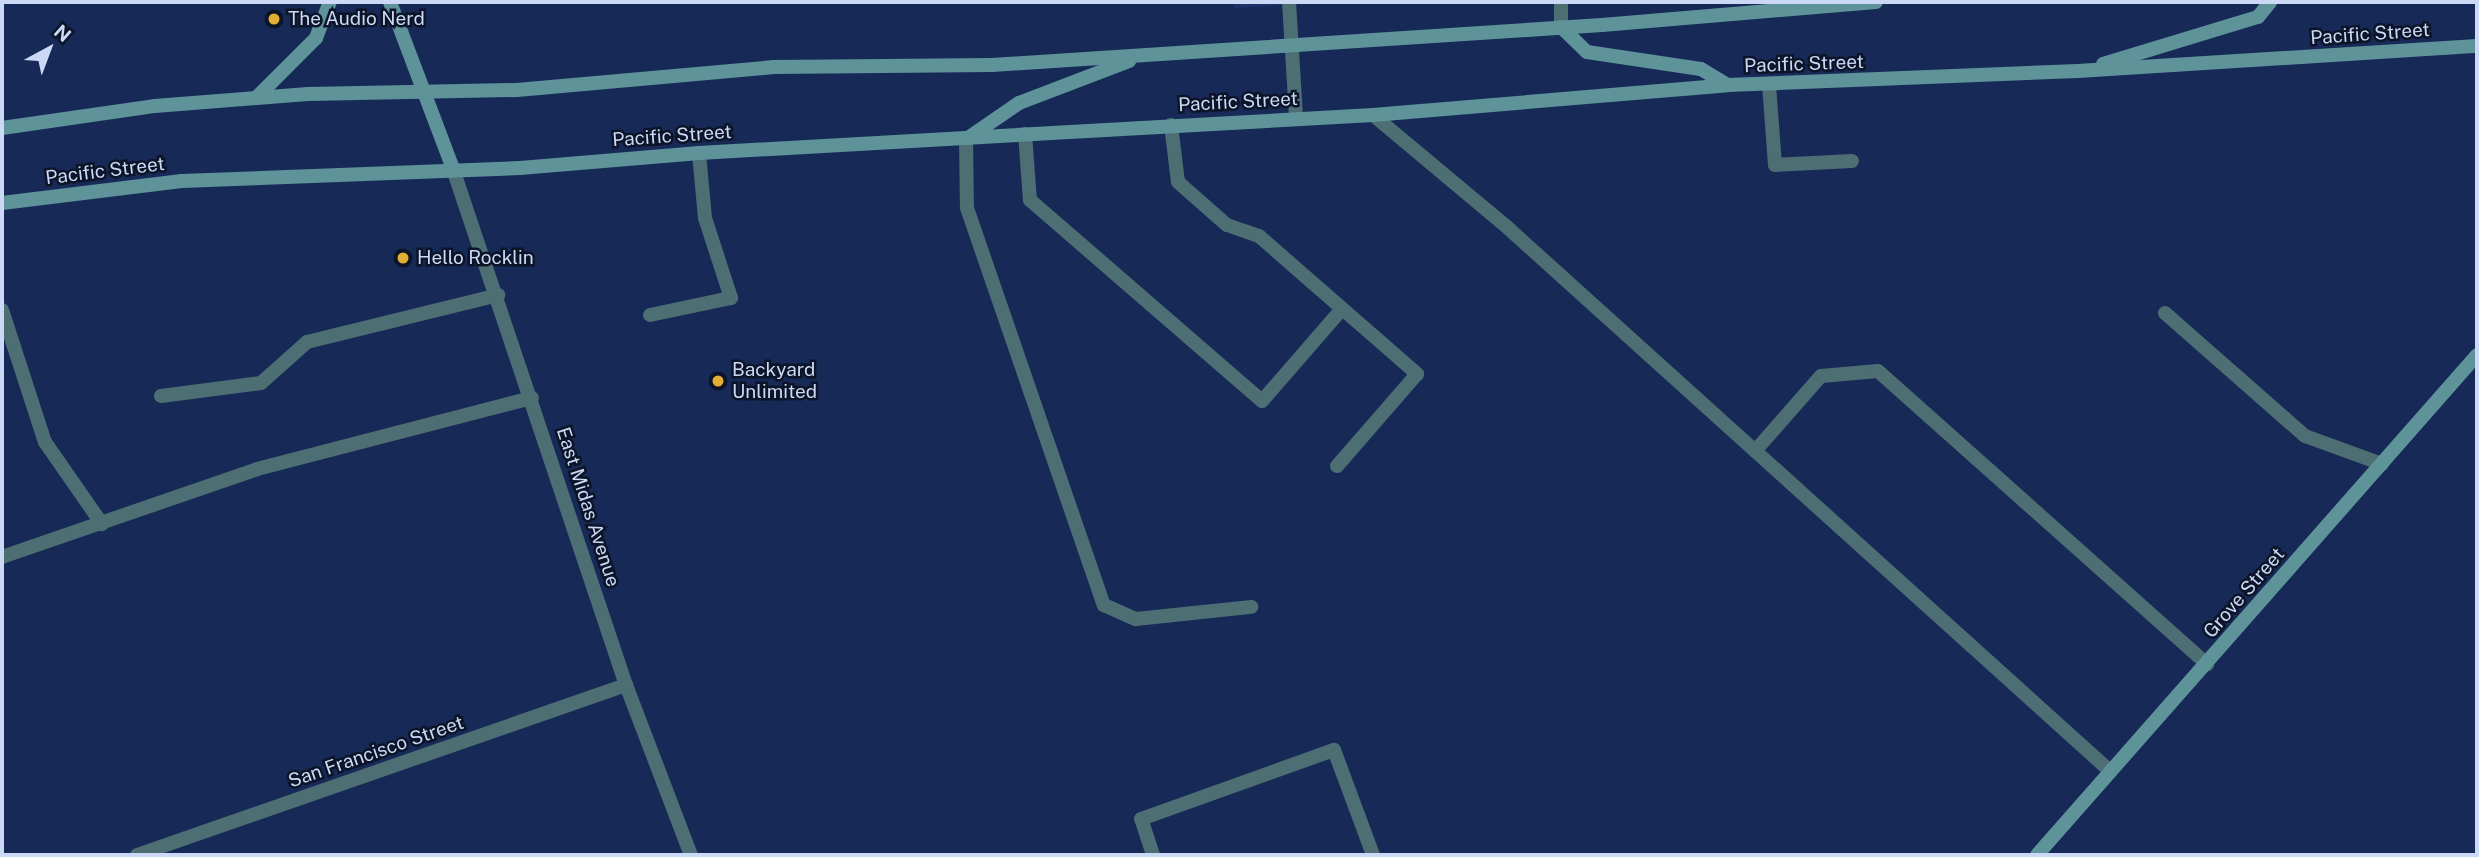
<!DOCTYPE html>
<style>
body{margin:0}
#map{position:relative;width:2479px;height:857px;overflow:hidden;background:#172a57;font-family:"Public Sans",sans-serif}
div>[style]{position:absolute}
.built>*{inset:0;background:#1e3367}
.lane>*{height:14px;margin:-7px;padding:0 7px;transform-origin:7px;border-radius:7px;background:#4d6e72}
.street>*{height:14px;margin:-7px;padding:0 7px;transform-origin:7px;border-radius:7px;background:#4d6e72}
.secondary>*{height:14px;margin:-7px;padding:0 7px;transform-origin:7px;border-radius:7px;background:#5d9399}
.dots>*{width:19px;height:19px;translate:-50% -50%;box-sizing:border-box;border:4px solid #0c1428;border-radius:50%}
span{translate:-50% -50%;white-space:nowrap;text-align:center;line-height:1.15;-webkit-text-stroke:5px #0c1428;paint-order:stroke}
.poi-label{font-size:19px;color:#cbd9f6}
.left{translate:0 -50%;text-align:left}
.street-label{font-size:19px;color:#cbd9f6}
.frame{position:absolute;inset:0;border:4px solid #cbd9f6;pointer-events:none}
.north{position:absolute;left:14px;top:14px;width:70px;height:70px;-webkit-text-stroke:5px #0c1428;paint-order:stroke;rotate:41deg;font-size:19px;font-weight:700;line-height:28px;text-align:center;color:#cbd9f6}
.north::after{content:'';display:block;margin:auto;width:24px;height:32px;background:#cbd9f6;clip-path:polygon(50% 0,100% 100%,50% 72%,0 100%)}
</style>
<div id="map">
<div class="built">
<div style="clip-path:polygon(1234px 2px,1330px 2px,1235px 8px)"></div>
</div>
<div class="lane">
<div style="left:1289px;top:2px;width:116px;rotate:86.5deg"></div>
<div style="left:1561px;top:27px;width:25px;rotate:-90deg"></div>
<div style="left:1769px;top:85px;width:80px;rotate:85.7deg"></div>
<div style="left:1775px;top:165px;width:77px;rotate:-3deg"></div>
<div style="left:1373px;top:115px;width:176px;rotate:39.9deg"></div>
<div style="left:1508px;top:228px;width:811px;rotate:42.05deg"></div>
<div style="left:1171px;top:125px;width:57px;rotate:83deg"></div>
<div style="left:1178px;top:182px;width:65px;rotate:41.3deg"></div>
<div style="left:1227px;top:225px;width:34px;rotate:19deg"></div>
<div style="left:1259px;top:236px;width:210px;rotate:41.1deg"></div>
<div style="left:1417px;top:374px;width:122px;rotate:131deg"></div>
<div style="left:1025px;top:134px;width:66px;rotate:85.7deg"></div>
<div style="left:1030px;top:200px;width:307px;rotate:40.9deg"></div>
<div style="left:1262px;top:401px;width:122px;rotate:-49deg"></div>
<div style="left:966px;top:139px;width:69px;rotate:89.2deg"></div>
<div style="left:967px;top:208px;width:420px;rotate:71deg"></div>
<div style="left:1104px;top:605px;width:35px;rotate:24deg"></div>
<div style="left:1136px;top:619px;width:116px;rotate:-6deg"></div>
<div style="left:2px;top:310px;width:139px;rotate:72deg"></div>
<div style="left:45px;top:442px;width:100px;rotate:55.2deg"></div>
<div style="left:2165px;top:313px;width:186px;rotate:41.3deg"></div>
<div style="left:2305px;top:436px;width:82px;rotate:20deg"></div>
<div style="left:650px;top:315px;width:83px;rotate:-11.9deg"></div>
<div style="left:731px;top:298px;width:84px;rotate:-108deg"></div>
<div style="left:705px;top:218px;width:65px;rotate:-95.3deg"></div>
<div style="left:161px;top:396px;width:101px;rotate:-7.4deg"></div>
<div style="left:261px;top:383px;width:62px;rotate:-41.7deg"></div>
<div style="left:307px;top:342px;width:197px;rotate:-13.8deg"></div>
<div style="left:1755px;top:451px;width:100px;rotate:-48.7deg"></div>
<div style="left:1821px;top:376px;width:57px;rotate:-5deg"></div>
<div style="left:1878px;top:371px;width:441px;rotate:41.7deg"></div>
<div style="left:2px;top:557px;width:270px;rotate:-19deg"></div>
<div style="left:257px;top:469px;width:284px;rotate:-14.5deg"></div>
<div style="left:1153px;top:855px;width:38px;rotate:-108deg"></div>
<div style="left:1141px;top:819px;width:205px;rotate:-19.7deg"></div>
<div style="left:1334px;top:750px;width:112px;rotate:69.6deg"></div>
</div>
<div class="street">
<div style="left:453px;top:169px;width:544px;rotate:71.47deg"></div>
<div style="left:626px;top:685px;width:182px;rotate:69.1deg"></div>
<div style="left:137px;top:855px;width:518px;rotate:-19.17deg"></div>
</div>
<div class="secondary">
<div style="left:390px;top:2px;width:178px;rotate:69.3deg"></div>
<div style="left:1561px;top:27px;width:36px;rotate:44deg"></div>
<div style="left:1587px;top:52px;width:115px;rotate:8.5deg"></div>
<div style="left:1701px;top:69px;width:31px;rotate:31deg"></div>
<div style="left:2103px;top:64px;width:162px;rotate:-16.9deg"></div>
<div style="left:2258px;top:17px;width:19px;rotate:-51deg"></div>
<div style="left:256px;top:98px;width:85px;rotate:-45deg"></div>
<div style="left:316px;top:38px;width:39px;rotate:-69deg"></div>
<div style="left:2px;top:128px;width:155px;rotate:-8.2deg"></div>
<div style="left:155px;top:106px;width:153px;rotate:-4.5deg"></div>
<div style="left:308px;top:94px;width:209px;rotate:-1.1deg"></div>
<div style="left:517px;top:90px;width:258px;rotate:-5.1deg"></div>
<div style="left:774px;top:67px;width:218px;rotate:-0.5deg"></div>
<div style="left:992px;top:65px;width:611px;rotate:-3.75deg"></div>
<div style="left:1602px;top:25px;width:275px;rotate:-4.8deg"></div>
<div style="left:968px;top:138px;width:62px;rotate:-34.5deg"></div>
<div style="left:1019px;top:103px;width:118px;rotate:-20.9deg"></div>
<div style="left:2px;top:203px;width:181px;rotate:-7deg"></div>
<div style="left:182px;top:181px;width:338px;rotate:-2.2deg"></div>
<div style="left:520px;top:168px;width:180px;rotate:-4.8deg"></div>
<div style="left:699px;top:153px;width:675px;rotate:-3.23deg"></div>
<div style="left:1373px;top:115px;width:356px;rotate:-4.8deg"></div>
<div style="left:1728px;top:85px;width:350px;rotate:-2.3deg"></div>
<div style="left:2078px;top:71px;width:400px;rotate:-3.6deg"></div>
<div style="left:2037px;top:855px;width:666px;rotate:-48.65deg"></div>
</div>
<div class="dots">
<div style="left:274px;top:19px;background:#e2af34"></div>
<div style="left:403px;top:258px;background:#e2af34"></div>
<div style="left:718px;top:381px;background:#e2af34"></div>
</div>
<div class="poi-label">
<span class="left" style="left:288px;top:19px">The Audio Nerd</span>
<span class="left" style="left:417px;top:258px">Hello Rocklin</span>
<span class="left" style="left:732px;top:381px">Backyard<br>Unlimited</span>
</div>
<div class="street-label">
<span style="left:2370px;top:34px;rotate:-4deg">Pacific Street</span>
<span style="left:1804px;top:64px;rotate:-2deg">Pacific Street</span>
<span style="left:1238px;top:102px;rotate:-3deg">Pacific Street</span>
<span style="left:672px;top:136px;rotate:-4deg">Pacific Street</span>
<span style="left:105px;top:171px;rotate:-7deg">Pacific Street</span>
<span style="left:588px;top:507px;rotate:72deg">East Midas Avenue</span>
<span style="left:2244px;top:593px;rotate:-49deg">Grove Street</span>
<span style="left:376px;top:752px;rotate:-19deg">San Francisco Street</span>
</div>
<div class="frame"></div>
<div class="north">N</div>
</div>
